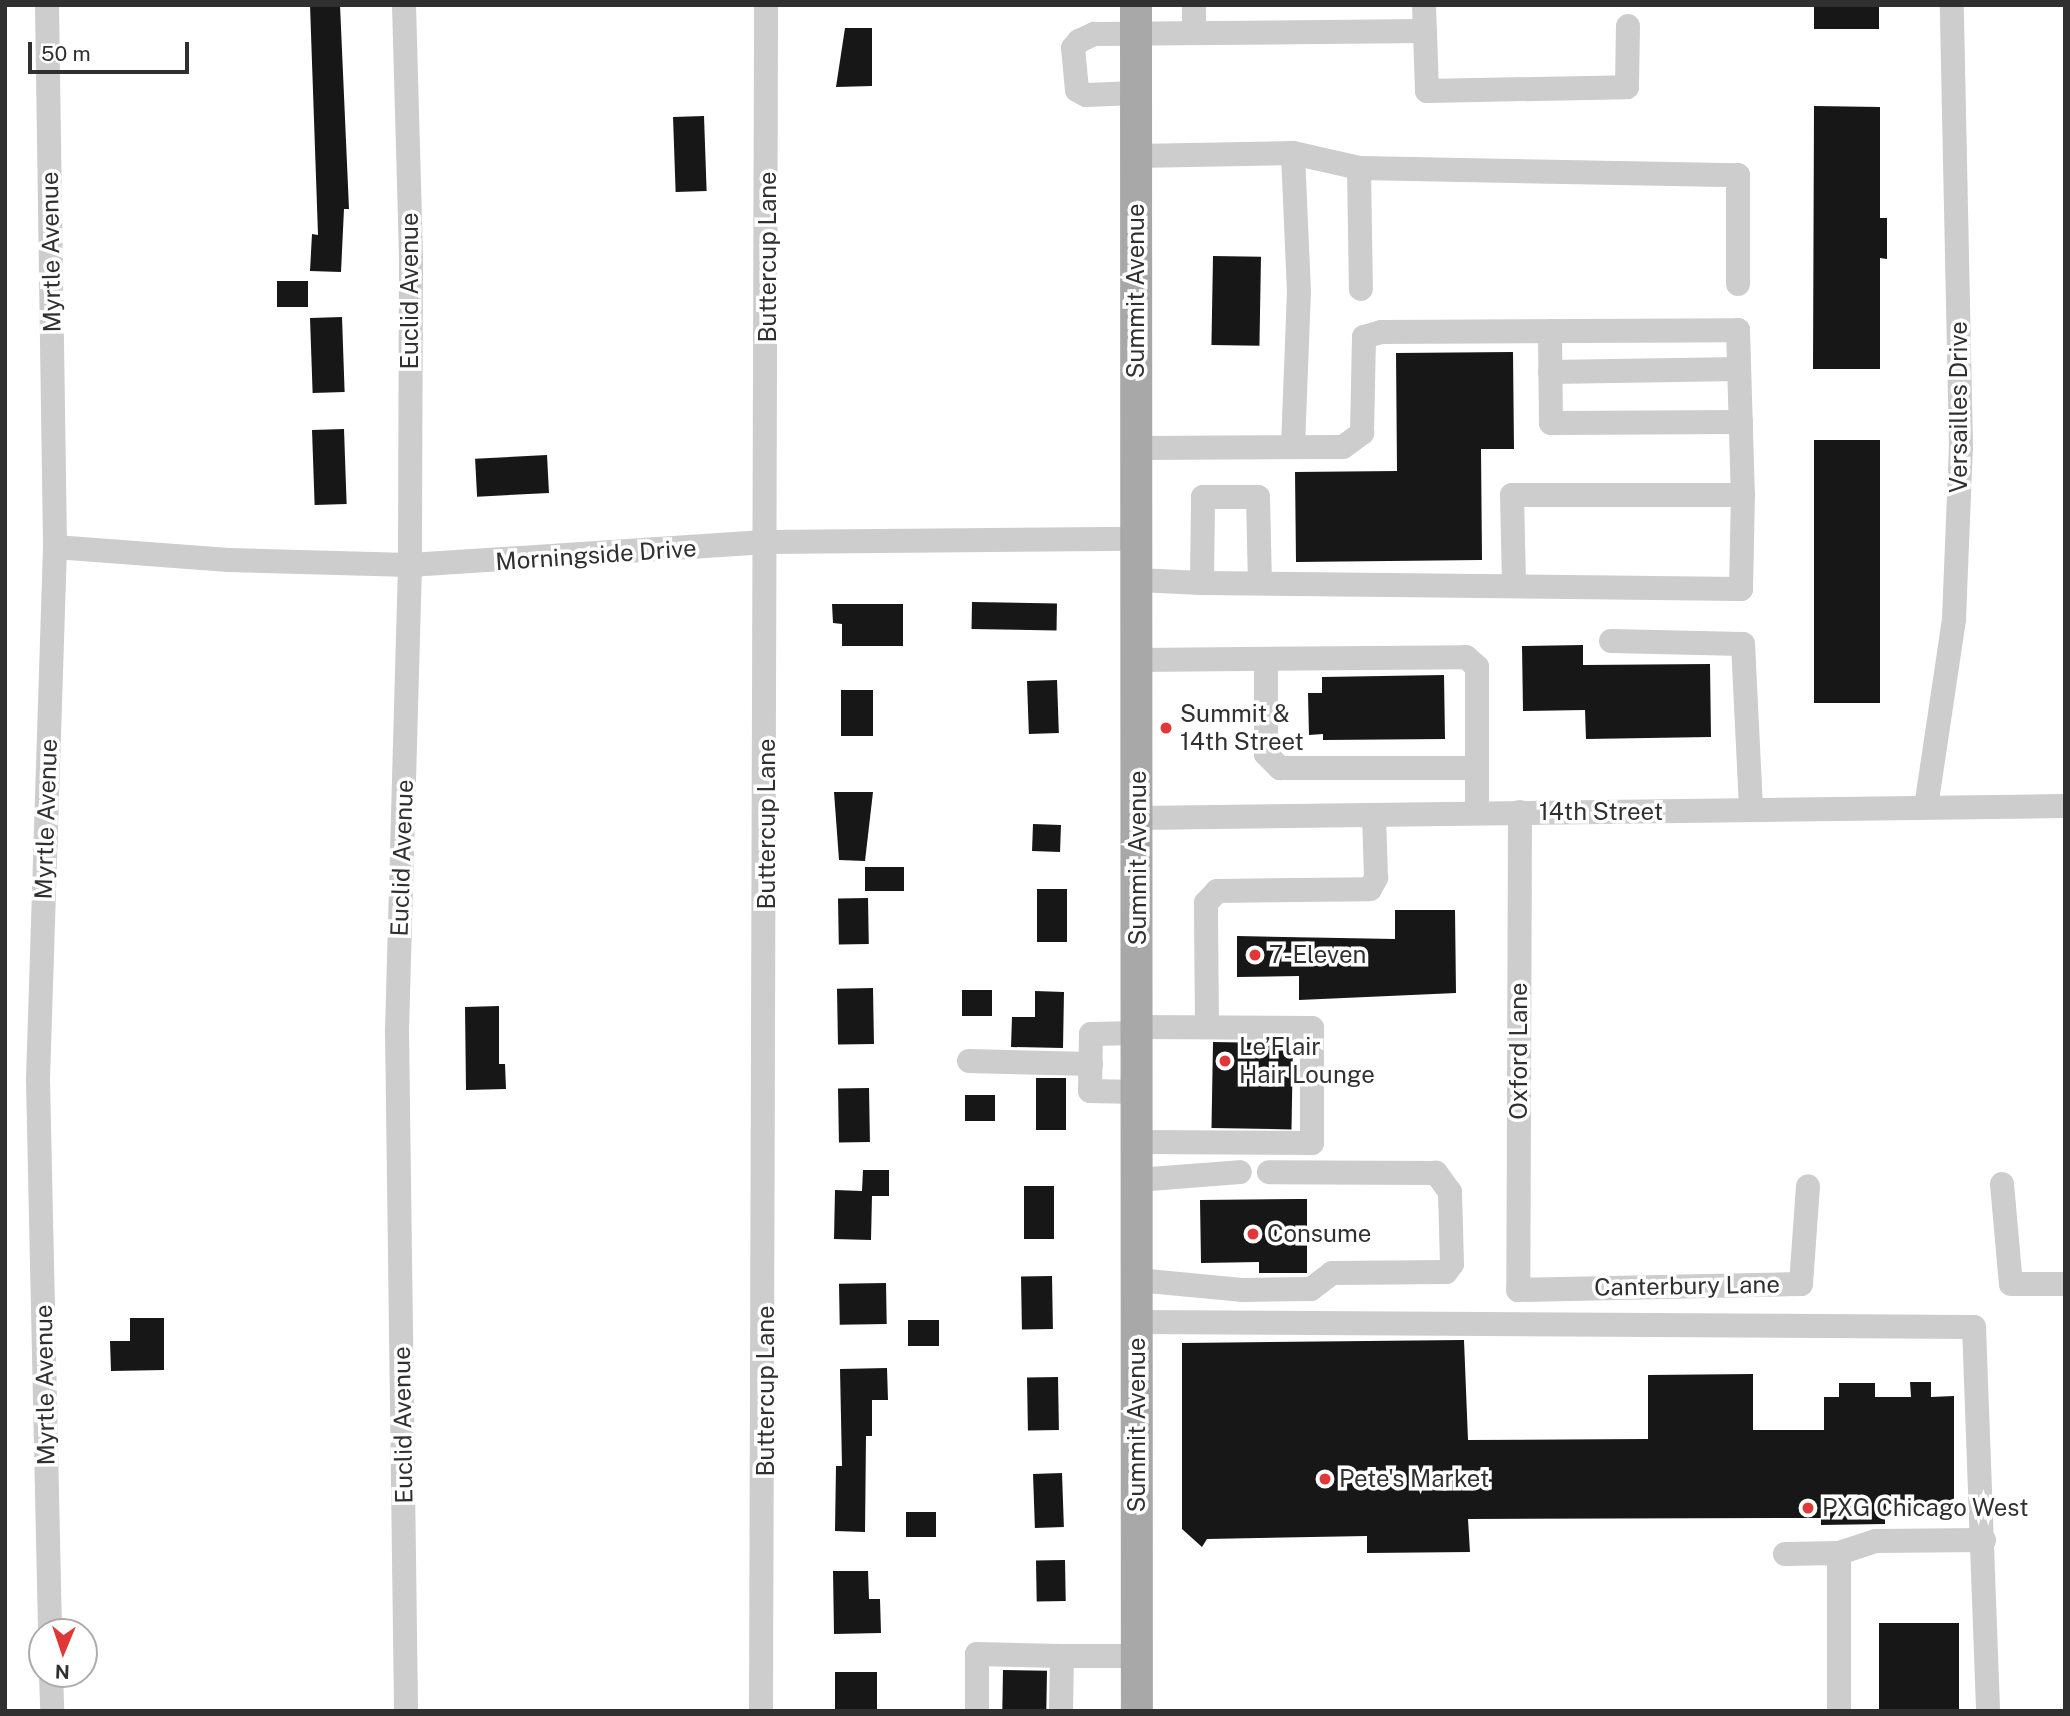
<!DOCTYPE html>
<meta charset="utf-8">
<style>
body{margin:0}
#map{position:relative;width:2070px;height:1716px;overflow:hidden;background:#fff;font-family:"Public Sans",sans-serif}
div>[style]{position:absolute}
.building>*{inset:0;background:#171717;transform-origin:0 0}
.minor>*{height:24px;margin:-12px;padding:0 12px;transform-origin:12px;border-radius:12px;background:#cdcdcd}
.major>*{height:32px;margin:-16px;padding:0 16px;transform-origin:16px;border-radius:16px;background:#a8a8a8}
.dots>*{width:19px;height:19px;translate:-50% -50%;box-sizing:border-box;border:4px solid #fff;border-radius:50%}
span{translate:-50% -50%;white-space:nowrap;text-align:center;line-height:1.15;-webkit-text-stroke:7px #fff;paint-order:stroke}
.street-label{font-size:24px;color:#303030}
.poi-label{font-size:24px;color:#303030}
.left{translate:0 -50%;text-align:left}
.frame{position:absolute;inset:0;border:7px solid #303030;pointer-events:none}
.north{position:absolute;left:28px;top:1618px;width:70px;height:70px;box-sizing:border-box;background:#fff;border:2px solid #acacac;border-radius:50%;rotate:182deg;font-size:19px;font-weight:700;line-height:28px;text-align:center;color:#303030}
.north::after{content:'';display:block;margin:auto;width:24px;height:32px;background:#e03839;clip-path:polygon(50% 0,100% 100%,50% 72%,0 100%)}
.scale{position:absolute;left:28px;top:42px;width:161px;height:32px;box-sizing:border-box;border:4px solid #303030;border-top:0;padding-left:9px;font-size:21px;line-height:24px;white-space:nowrap;color:#303030;-webkit-text-stroke:5px #fff;paint-order:stroke}
</style>
<div id="map">
<div class="building">
<div style="clip-path:polygon(310px 5px,340px 5px,349px 209px,344px 209px,341px 272px,310px 271px,312px 234px,318px 235px)"></div>
<div style="left:1814px;top:5px;width:65px;height:24px"></div>
<div style="clip-path:polygon(845px 28px,872px 28px,872px 86px,836px 87px)"></div>
<div style="clip-path:polygon(1814px 106px,1880px 107px,1880px 218px,1887px 218px,1887px 259px,1880px 258px,1880px 369px,1813px 369px)"></div>
<div style="left:704px;top:116px;width:75px;height:31px;rotate:88deg"></div>
<div style="left:1213px;top:256px;width:48px;height:89px;rotate:1deg"></div>
<div style="left:277px;top:281px;width:31px;height:26px"></div>
<div style="left:342px;top:317px;width:75px;height:32px;rotate:88deg"></div>
<div style="clip-path:polygon(1513px 352px,1514px 449px,1481px 449px,1482px 560px,1296px 562px,1295px 472px,1397px 471px,1396px 353px)"></div>
<div style="left:344px;top:429px;width:75px;height:32px;rotate:88deg"></div>
<div style="left:1814px;top:440px;width:66px;height:263px"></div>
<div style="left:547px;top:455px;width:38px;height:72px;rotate:87deg"></div>
<div style="left:972px;top:602px;width:85px;height:27px;rotate:1deg"></div>
<div style="clip-path:polygon(832px 604px,903px 604px,903px 646px,842px 646px,842px 624px,833px 623px)"></div>
<div style="clip-path:polygon(1583px 645px,1583px 665px,1710px 664px,1711px 737px,1586px 739px,1585px 710px,1523px 711px,1522px 646px)"></div>
<div style="clip-path:polygon(1444px 675px,1445px 739px,1323px 740px,1323px 734px,1309px 735px,1308px 693px,1322px 693px,1322px 677px)"></div>
<div style="left:1057px;top:680px;width:53px;height:30px;rotate:88deg"></div>
<div style="left:841px;top:690px;width:32px;height:46px"></div>
<div style="clip-path:polygon(834px 792px,873px 792px,865px 861px,839px 860px)"></div>
<div style="left:1033px;top:824px;width:28px;height:27px;rotate:2deg"></div>
<div style="left:865px;top:867px;width:39px;height:24px"></div>
<div style="left:1037px;top:889px;width:30px;height:53px"></div>
<div style="left:868px;top:898px;width:46px;height:30px;rotate:89deg"></div>
<div style="clip-path:polygon(1395px 910px,1455px 910px,1456px 993px,1299px 1000px,1299px 976px,1237px 977px,1237px 936px,1395px 939px)"></div>
<div style="left:873px;top:988px;width:56px;height:36px;rotate:89deg"></div>
<div style="left:962px;top:990px;width:30px;height:26px"></div>
<div style="clip-path:polygon(1035px 991px,1064px 992px,1063px 1048px,1011px 1047px,1012px 1017px,1035px 1017px)"></div>
<div style="clip-path:polygon(499px 1006px,499px 1064px,505px 1064px,506px 1089px,466px 1090px,465px 1007px)"></div>
<div style="left:1213px;top:1042px;width:80px;height:86px;rotate:1deg"></div>
<div style="left:1036px;top:1078px;width:30px;height:52px"></div>
<div style="left:869px;top:1088px;width:54px;height:31px;rotate:89deg"></div>
<div style="left:965px;top:1095px;width:30px;height:26px"></div>
<div style="clip-path:polygon(863px 1170px,889px 1170px,889px 1196px,872px 1196px,871px 1240px,834px 1239px,835px 1190px,862px 1191px)"></div>
<div style="left:1024px;top:1186px;width:30px;height:53px"></div>
<div style="clip-path:polygon(1298px 1199px,1307px 1199px,1307px 1273px,1259px 1273px,1259px 1262px,1201px 1263px,1200px 1200px)"></div>
<div style="left:1052px;top:1276px;width:53px;height:31px;rotate:89deg"></div>
<div style="left:886px;top:1283px;width:41px;height:47px;rotate:89deg"></div>
<div style="clip-path:polygon(130px 1318px,164px 1318px,164px 1370px,111px 1371px,110px 1341px,130px 1341px)"></div>
<div style="left:908px;top:1320px;width:31px;height:26px"></div>
<div style="clip-path:polygon(1464px 1340px,1468px 1440px,1648px 1439px,1648px 1375px,1753px 1374px,1753px 1430px,1824px 1430px,1824px 1397px,1839px 1397px,1839px 1383px,1875px 1383px,1875px 1397px,1911px 1397px,1910px 1382px,1931px 1382px,1931px 1397px,1954px 1396px,1954px 1510px,1885px 1511px,1885px 1524px,1821px 1525px,1821px 1518px,1468px 1519px,1470px 1552px,1367px 1553px,1367px 1536px,1207px 1539px,1202px 1547px,1182px 1529px,1182px 1343px)"></div>
<div style="clip-path:polygon(887px 1368px,888px 1400px,872px 1400px,872px 1436px,866px 1436px,865px 1532px,835px 1531px,836px 1466px,842px 1466px,840px 1369px)"></div>
<div style="left:1058px;top:1377px;width:53px;height:31px;rotate:89deg"></div>
<div style="left:1062px;top:1473px;width:54px;height:29px;rotate:88deg"></div>
<div style="left:906px;top:1512px;width:30px;height:25px"></div>
<div style="left:1065px;top:1560px;width:41px;height:29px;rotate:89deg"></div>
<div style="clip-path:polygon(833px 1571px,868px 1571px,869px 1599px,880px 1599px,881px 1633px,834px 1634px)"></div>
<div style="left:1879px;top:1623px;width:80px;height:88px"></div>
<div style="left:1003px;top:1670px;width:44px;height:41px;rotate:1deg"></div>
<div style="left:835px;top:1672px;width:42px;height:39px"></div>
</div>
<div class="minor">
<div style="left:47px;top:5px;width:542px;rotate:89.15deg"></div>
<div style="left:55px;top:547px;width:533px;rotate:91.83deg"></div>
<div style="left:38px;top:1080px;width:552px;rotate:88.75deg"></div>
<div style="left:404px;top:5px;width:253px;rotate:88.4deg"></div>
<div style="left:411px;top:258px;width:307px;rotate:90.2deg"></div>
<div style="left:410px;top:565px;width:465px;rotate:91.6deg"></div>
<div style="left:397px;top:1030px;width:681px;rotate:89.24deg"></div>
<div style="left:1194px;top:5px;width:28px;rotate:90deg"></div>
<div style="left:1424px;top:5px;width:86px;rotate:88deg"></div>
<div style="left:1427px;top:91px;width:200px;rotate:-1.1deg"></div>
<div style="left:1627px;top:87px;width:61px;rotate:-89.1deg"></div>
<div style="left:1136px;top:93px;width:50px;rotate:177.7deg"></div>
<div style="left:1086px;top:95px;width:10px;rotate:-151deg"></div>
<div style="left:1077px;top:90px;width:42px;rotate:-95.4deg"></div>
<div style="left:1073px;top:48px;width:9px;rotate:-49deg"></div>
<div style="left:1079px;top:41px;width:17px;rotate:-25deg"></div>
<div style="left:1094px;top:34px;width:331px;rotate:-0.5deg"></div>
<div style="left:1136px;top:156px;width:157px;rotate:-1.1deg"></div>
<div style="left:1293px;top:153px;width:68px;rotate:12.8deg"></div>
<div style="left:1359px;top:168px;width:379px;rotate:1.1deg"></div>
<div style="left:1738px;top:175px;width:109px;rotate:90deg"></div>
<div style="left:1359px;top:168px;width:121px;rotate:89.1deg"></div>
<div style="left:1550px;top:331px;width:92px;rotate:89.4deg"></div>
<div style="left:1551px;top:423px;width:190px;rotate:-0.3deg"></div>
<div style="left:1550px;top:372px;width:189px;rotate:-0.9deg"></div>
<div style="left:1293px;top:447px;width:155px;rotate:-87.8deg"></div>
<div style="left:1299px;top:292px;width:139px;rotate:-92.5deg"></div>
<div style="left:1137px;top:448px;width:206px;rotate:-0.3deg"></div>
<div style="left:1343px;top:447px;width:24px;rotate:-36deg"></div>
<div style="left:1362px;top:433px;width:96px;rotate:-88.8deg"></div>
<div style="left:1364px;top:337px;width:18px;rotate:-16deg"></div>
<div style="left:1381px;top:332px;width:357px;rotate:-0.3deg"></div>
<div style="left:1738px;top:330px;width:165px;rotate:88.3deg"></div>
<div style="left:55px;top:547px;width:174px;rotate:4.3deg"></div>
<div style="left:229px;top:560px;width:181px;rotate:1.6deg"></div>
<div style="left:410px;top:565px;width:358px;rotate:-3.7deg"></div>
<div style="left:767px;top:542px;width:370px;rotate:-0.5deg"></div>
<div style="left:1137px;top:580px;width:65px;rotate:2.6deg"></div>
<div style="left:1202px;top:583px;width:539px;rotate:0.64deg"></div>
<div style="left:1741px;top:589px;width:94px;rotate:-88.8deg"></div>
<div style="left:1743px;top:495px;width:231px;rotate:180deg"></div>
<div style="left:1512px;top:495px;width:91px;rotate:88.7deg"></div>
<div style="left:1202px;top:583px;width:86px;rotate:-89.3deg"></div>
<div style="left:1203px;top:497px;width:55px"></div>
<div style="left:1258px;top:497px;width:86px;rotate:88.7deg"></div>
<div style="left:1611px;top:641px;width:132px;rotate:1.3deg"></div>
<div style="left:1743px;top:644px;width:166px;rotate:87.2deg"></div>
<div style="left:1266px;top:659px;width:95px;rotate:90deg"></div>
<div style="left:1266px;top:754px;width:20px;rotate:45deg"></div>
<div style="left:1280px;top:768px;width:197px"></div>
<div style="left:1137px;top:660px;width:329px;rotate:-0.5deg"></div>
<div style="left:1466px;top:657px;width:15px;rotate:42deg"></div>
<div style="left:1477px;top:667px;width:146px;rotate:90deg"></div>
<div style="left:1926px;top:807px;width:190px;rotate:-81.5deg"></div>
<div style="left:1954px;top:619px;width:172px;rotate:-87.7deg"></div>
<div style="left:1961px;top:447px;width:442px;rotate:-91.2deg"></div>
<div style="left:1520px;top:812px;width:478px;rotate:90.2deg"></div>
<div style="left:1518px;top:1290px;width:283px;rotate:-1.2deg"></div>
<div style="left:1801px;top:1284px;width:98px;rotate:-85.9deg"></div>
<div style="left:1138px;top:818px;width:927px;rotate:-0.74deg"></div>
<div style="left:1207px;top:1027px;width:124px;rotate:-90.5deg"></div>
<div style="left:1206px;top:903px;width:16px;rotate:-47deg"></div>
<div style="left:1217px;top:891px;width:153px;rotate:-0.7deg"></div>
<div style="left:1370px;top:889px;width:13px;rotate:-61deg"></div>
<div style="left:1376px;top:878px;width:63px;rotate:-91.8deg"></div>
<div style="left:969px;top:1061px;width:122px;rotate:1.4deg"></div>
<div style="left:1138px;top:1092px;width:48px;rotate:-178.8deg"></div>
<div style="left:1090px;top:1091px;width:57px;rotate:-89deg"></div>
<div style="left:1091px;top:1034px;width:47px;rotate:-1.2deg"></div>
<div style="left:1138px;top:1142px;width:174px;rotate:0.3deg"></div>
<div style="left:1312px;top:1143px;width:115px;rotate:-90deg"></div>
<div style="left:1312px;top:1028px;width:174px;rotate:-179.7deg"></div>
<div style="left:1137px;top:1180px;width:103px;rotate:-4.4deg"></div>
<div style="left:2002px;top:1184px;width:100px;rotate:84.9deg"></div>
<div style="left:2011px;top:1284px;width:54px"></div>
<div style="left:1137px;top:1280px;width:105px;rotate:5.4deg"></div>
<div style="left:1242px;top:1290px;width:69px;rotate:-0.8deg"></div>
<div style="left:1311px;top:1289px;width:26px;rotate:-37deg"></div>
<div style="left:1332px;top:1273px;width:114px;rotate:-0.5deg"></div>
<div style="left:1446px;top:1272px;width:10px;rotate:-53deg"></div>
<div style="left:1452px;top:1264px;width:72px;rotate:-91.6deg"></div>
<div style="left:1450px;top:1192px;width:24px;rotate:-126deg"></div>
<div style="left:1436px;top:1173px;width:167px;rotate:-179.7deg"></div>
<div style="left:1137px;top:1322px;width:837px;rotate:0.34deg"></div>
<div style="left:1974px;top:1327px;width:384px;rotate:87.9deg"></div>
<div style="left:1839px;top:1553px;width:39px;rotate:-18deg"></div>
<div style="left:1876px;top:1541px;width:108px;rotate:-0.5deg"></div>
<div style="left:1785px;top:1554px;width:54px;rotate:-1.1deg"></div>
<div style="left:1839px;top:1553px;width:158px;rotate:90deg"></div>
<div style="left:51px;top:1674px;width:37px;rotate:88deg"></div>
<div style="left:761px;top:1711px;width:1706px;rotate:-89.83deg"></div>
<div style="left:977px;top:1711px;width:57px;rotate:-90deg"></div>
<div style="left:977px;top:1654px;width:85px;rotate:1.3deg"></div>
<div style="left:1061px;top:1711px;width:55px;rotate:-89deg"></div>
<div style="left:1062px;top:1656px;width:75px"></div>
</div>
<div class="major">
<div style="left:1136px;top:5px;width:1706px;rotate:89.97deg"></div>
</div>
<div class="dots">
<div style="left:1166px;top:728px;background:#e03839"></div>
<div style="left:1255px;top:955px;background:#e03839"></div>
<div style="left:1225px;top:1061px;background:#e03839"></div>
<div style="left:1253px;top:1234px;background:#e03839"></div>
<div style="left:1325px;top:1479px;background:#e03839"></div>
<div style="left:1808px;top:1508px;background:#e03839"></div>
</div>
<div class="street-label">
<span style="left:51px;top:252px;rotate:-91deg">Myrtle Avenue</span>
<span style="left:768px;top:257px;rotate:-90deg">Buttercup Lane</span>
<span style="left:410px;top:291px;rotate:-90deg">Euclid Avenue</span>
<span style="left:1136px;top:291px;rotate:-90deg">Summit Avenue</span>
<span style="left:1959px;top:407px;rotate:-90deg">Versailles Drive</span>
<span style="left:596px;top:555px;rotate:-4deg">Morningside Drive</span>
<span style="left:1601px;top:812px">14th Street</span>
<span style="left:46px;top:819px;rotate:-88deg">Myrtle Avenue</span>
<span style="left:767px;top:824px;rotate:-90deg">Buttercup Lane</span>
<span style="left:402px;top:858px;rotate:-88deg">Euclid Avenue</span>
<span style="left:1138px;top:858px;rotate:-90deg">Summit Avenue</span>
<span style="left:1519px;top:1051px;rotate:-90deg">Oxford Lane</span>
<span style="left:1687px;top:1286px;rotate:-1deg">Canterbury Lane</span>
<span style="left:45px;top:1385px;rotate:-91deg">Myrtle Avenue</span>
<span style="left:766px;top:1391px;rotate:-90deg">Buttercup Lane</span>
<span style="left:403px;top:1425px;rotate:-91deg">Euclid Avenue</span>
<span style="left:1137px;top:1425px;rotate:-90deg">Summit Avenue</span>
</div>
<div class="poi-label">
<span class="left" style="left:1180px;top:728px">Summit &amp;<br>14th Street</span>
<span class="left" style="left:1269px;top:955px">7-Eleven</span>
<span class="left" style="left:1239px;top:1061px">Le’Flair<br>Hair Lounge</span>
<span class="left" style="left:1267px;top:1234px">Consume</span>
<span class="left" style="left:1339px;top:1479px">Pete's Market</span>
<span class="left" style="left:1822px;top:1508px">PXG Chicago West</span>
</div>
<div class="frame"></div>
<div class="north">N</div>
<div class="scale">50 m</div>
</div>
